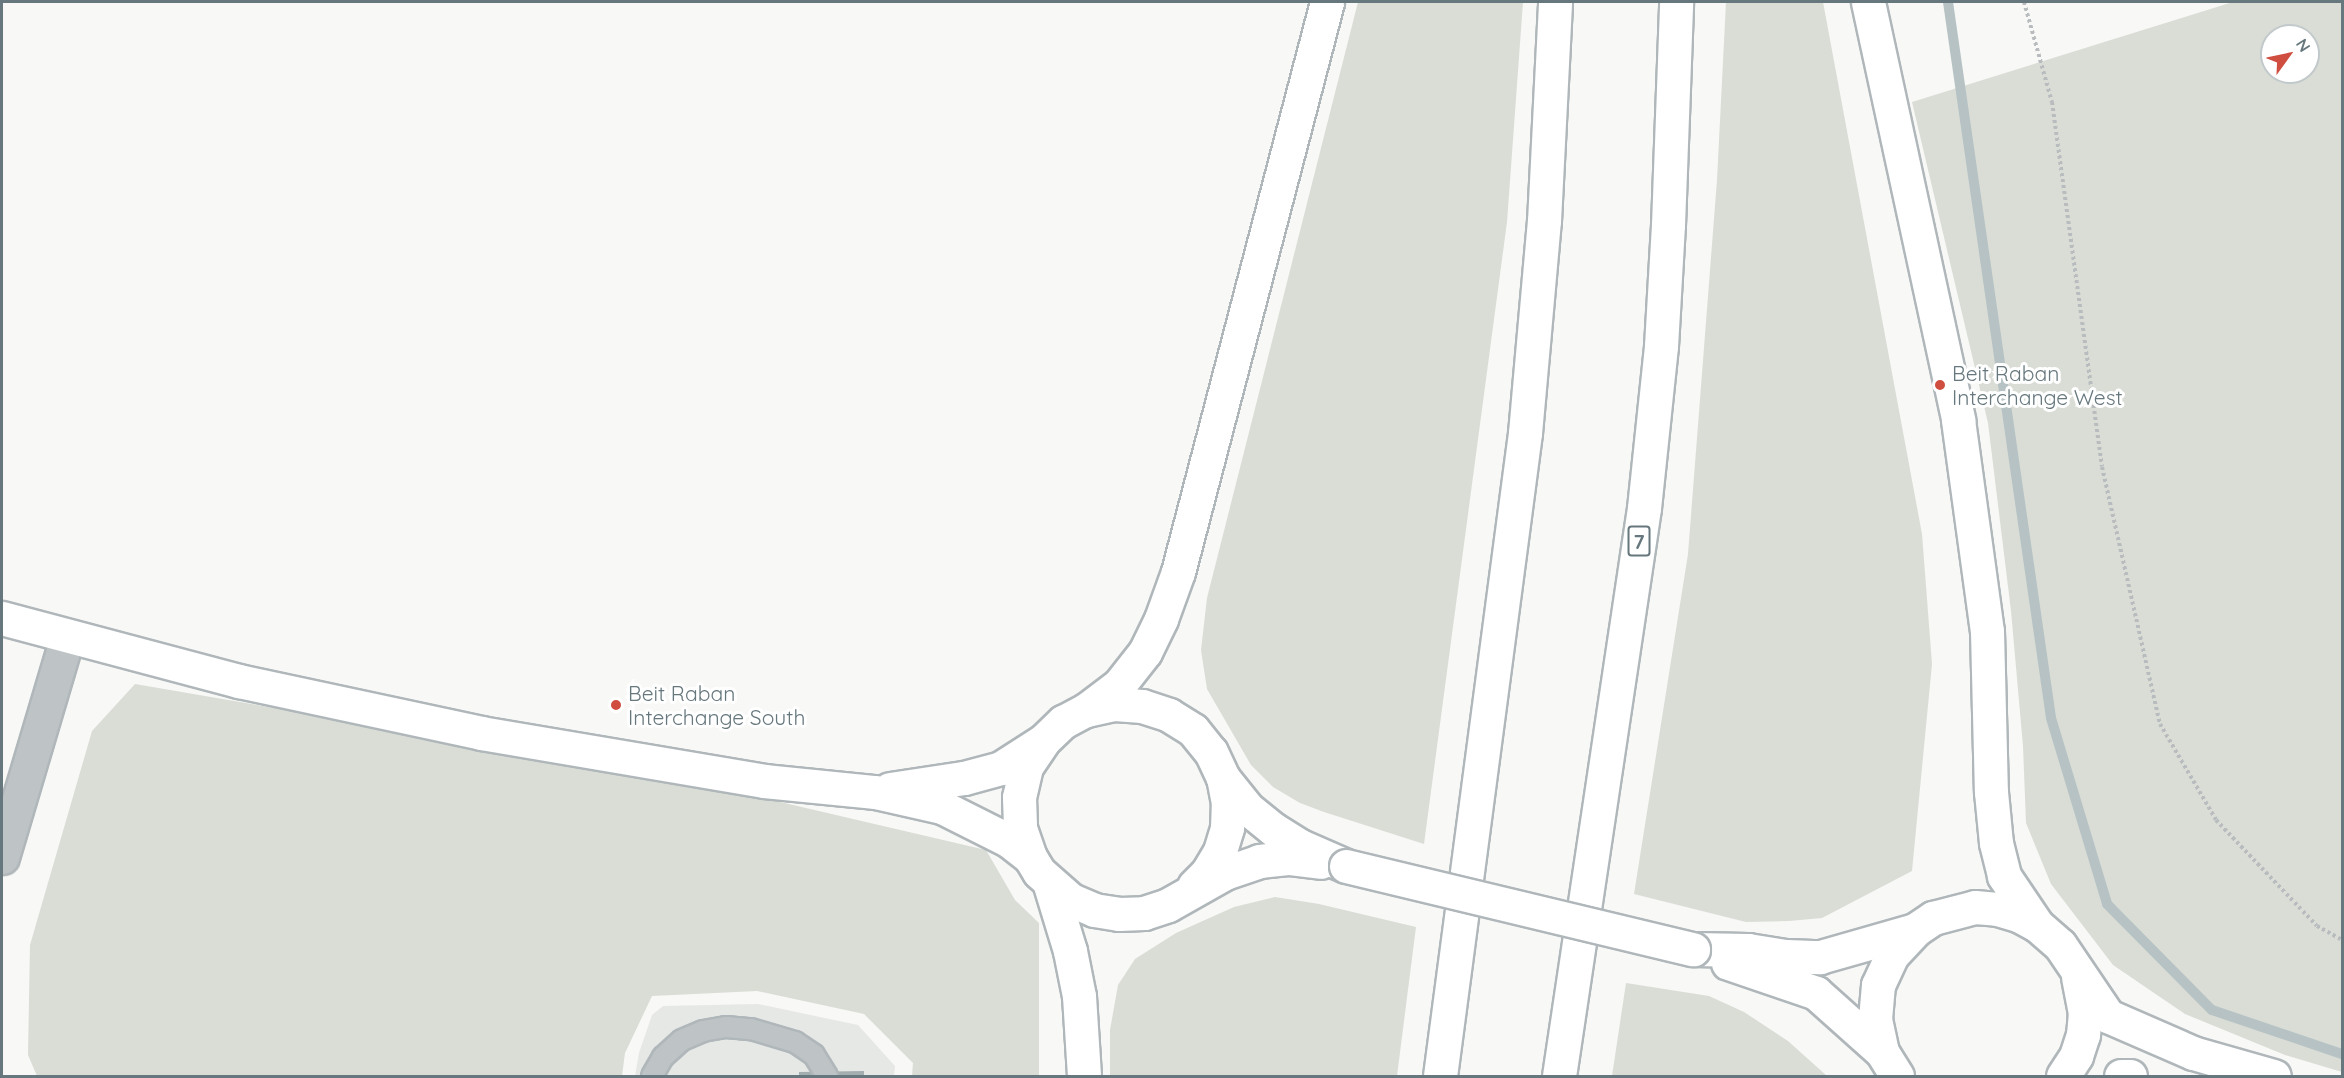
<!DOCTYPE html>
<style>
body{margin:0}
#map{position:relative;width:2344px;height:1078px;overflow:hidden;background:#f8f8f6;font-family:Quicksand,sans-serif}
div>[style]{position:absolute}
.built>*{inset:0;background:#e6e8e6}
.green>*{inset:0;background:#d9ddd6}
.stream>*{height:10px;margin:-5px;padding:0 5px;transform-origin:5px;border-radius:5px;background:#b6c2c4}
.building>*{inset:0;background:#a4adb0}
.path>*{height:4px;margin-top:-2px;transform-origin:0;background:repeating-linear-gradient(90deg,#b8bcbe 0 3px,transparent 0 6px)}
.roads{filter:drop-shadow(2px 0 #b0b7ba) drop-shadow(-2px 0 #b0b7ba) drop-shadow(0 2px #b0b7ba) drop-shadow(0 -2px #b0b7ba)}
.lane>*{height:20px;margin:-10px;padding:0 10px;transform-origin:10px;border-radius:10px;background:#bec3c5}
.street>*{height:33px;margin:-16.5px;padding:0 16.5px;transform-origin:16.5px;border-radius:16.5px;background:#bec3c5}
.secondary>*{height:33px;margin:-16.5px;padding:0 16.5px;transform-origin:16.5px;border-radius:16.5px;background:#fff}
.highway>*{height:33px;margin:-16.5px;padding:0 16.5px;transform-origin:16.5px;border-radius:16.5px;background:#fff}
.bridges{filter:drop-shadow(2px 0 #b0b7ba) drop-shadow(-2px 0 #b0b7ba) drop-shadow(0 2px #b0b7ba) drop-shadow(0 -2px #b0b7ba)}
.secondary-bridge>*{height:33px;margin:-16.5px;padding:0 16.5px;transform-origin:16.5px;border-radius:16.5px;background:#fff}
.dots>*{width:16px;height:16px;translate:-50% -50%;box-sizing:border-box;border:3px solid #fff;border-radius:50%}
span{translate:-50% -50%;white-space:nowrap;text-align:center;line-height:1.15;-webkit-text-stroke:6px #fff;paint-order:stroke}
.shield-label span{padding:2px 4px;background:#fff;border:2px solid;border-radius:4px;-webkit-text-stroke-width:0}
.shield-label{font-size:20px;color:#66777d;font-weight:700}
.poi-label{font-size:21px;color:#66777d}
.left{translate:0 -50%;text-align:left}
.frame{position:absolute;inset:0;border:3px solid #66777d;pointer-events:none}
.north{position:absolute;left:2260px;top:24px;width:60px;height:60px;box-sizing:border-box;background:#fff;border:2px solid #c2c9cb;border-radius:50%;rotate:57deg;font-size:16px;font-weight:700;line-height:24px;text-align:center;color:#66777d}
.north::after{content:'';display:block;margin:auto;width:21px;height:27px;background:#cf4e3f;clip-path:polygon(50% 0,100% 100%,50% 72%,0 100%)}
</style>
<div id="map">
<div class="built">
<div style="clip-path:polygon(758px 1004px,858px 1025px,895px 1066px,894px 1076px,635px 1076px,639px 1053px,652px 1015px,663px 1006px)"></div>
</div>
<div class="green">
<div style="clip-path:polygon(1358px 2px,1523px 2px,1507px 222px,1424px 844px,1324px 812px,1300px 803px,1273px 787px,1251px 765px,1207px 689px,1201px 650px,1207px 598px)"></div>
<div style="clip-path:polygon(1726px 2px,1823px 2px,1922px 534px,1932px 664px,1912px 871px,1822px 918px,1789px 921px,1746px 922px,1634px 894px,1688px 554px,1717px 180px)"></div>
<div style="clip-path:polygon(evenodd,2233px 2px,2342px 2px,2342px 1072px,2285px 1055px,2185px 1014px,2113px 965px,2051px 884px,2026px 823px,2023px 746px,2011px 611px,1988px 423px,1912px 102px,2233px 2px,2272px 36px,2308px 36px,2308px 72px,2272px 72px,2272px 36px)"></div>
<div style="clip-path:polygon(135px 684px,664px 775px,986px 850px,1015px 900px,1039px 923px,1039px 1076px,912px 1076px,913px 1063px,864px 1014px,757px 991px,652px 996px,625px 1053px,622px 1076px,37px 1076px,28px 1055px,30px 945px,92px 731px)"></div>
<div style="clip-path:polygon(1275px 897px,1319px 904px,1416px 927px,1397px 1076px,1110px 1076px,1110px 1030px,1118px 985px,1135px 959px,1176px 933px,1234px 907px)"></div>
<div style="clip-path:polygon(1626px 983px,1709px 996px,1744px 1012px,1788px 1041px,1827px 1076px,1612px 1076px)"></div>
</div>
<div class="stream">
<div style="left:1948px;top:2px;width:723px;rotate:81.81deg"></div>
<div style="left:2051px;top:718px;width:194px;rotate:73.2deg"></div>
<div style="left:2107px;top:904px;width:149px;rotate:45.3deg"></div>
<div style="left:2212px;top:1010px;width:137px;rotate:18.7deg"></div>
</div>
<div class="building">
<div style="clip-path:polygon(864px 1071px,864px 1076px,799px 1076px,799px 1072px)"></div>
</div>
<div class="path">
<div style="left:2024px;top:2px;width:104px;rotate:74.4deg"></div>
<div style="left:2052px;top:102px;width:368px;rotate:82.2deg"></div>
<div style="left:2102px;top:467px;width:263px;rotate:77.3deg"></div>
<div style="left:2160px;top:724px;width:111px;rotate:59.7deg"></div>
<div style="left:2216px;top:820px;width:146px;rotate:46.4deg"></div>
<div style="left:2317px;top:926px;width:29px;rotate:29deg"></div>
</div>
<div class="roads">
<div class="lane">
<div style="left:652px;top:1076px;width:22px;rotate:-60deg"></div>
<div style="left:663px;top:1057px;width:25px;rotate:-42deg"></div>
<div style="left:682px;top:1040px;width:23px;rotate:-23deg"></div>
<div style="left:703px;top:1031px;width:23px;rotate:-10deg"></div>
<div style="left:726px;top:1027px;width:25px;rotate:5deg"></div>
<div style="left:751px;top:1029px;width:46px;rotate:16.5deg"></div>
<div style="left:795px;top:1042px;width:23px;rotate:34deg"></div>
<div style="left:814px;top:1055px;width:25px;rotate:58deg"></div>
</div>
<div class="street">
<div style="left:2px;top:857px;width:229px;rotate:-73.5deg"></div>
</div>
<div class="secondary">
<div style="left:2px;top:618px;width:245px;rotate:14.9deg"></div>
<div style="left:239px;top:681px;width:248px;rotate:12.1deg"></div>
<div style="left:481px;top:733px;width:287px;rotate:9.6deg"></div>
<div style="left:764px;top:781px;width:112px;rotate:5.7deg"></div>
<div style="left:875px;top:792px;width:69px;rotate:12.6deg"></div>
<div style="left:942px;top:807px;width:74px;rotate:26.6deg"></div>
<div style="left:1008px;top:840px;width:28px;rotate:38deg"></div>
<div style="left:1042px;top:743px;width:29px;rotate:124deg"></div>
<div style="left:1026px;top:767px;width:31px;rotate:103deg"></div>
<div style="left:1019px;top:797px;width:31px;rotate:88deg"></div>
<div style="left:1020px;top:828px;width:31px;rotate:71deg"></div>
<div style="left:1030px;top:857px;width:17px;rotate:59deg"></div>
<div style="left:1039px;top:872px;width:43px;rotate:41.2deg"></div>
<div style="left:1071px;top:900px;width:25px;rotate:23deg"></div>
<div style="left:1094px;top:910px;width:25px;rotate:9deg"></div>
<div style="left:1119px;top:914px;width:25px;rotate:-2deg"></div>
<div style="left:1144px;top:913px;width:25px;rotate:-18deg"></div>
<div style="left:1168px;top:905px;width:65px;rotate:-29.3deg"></div>
<div style="left:1225px;top:873px;width:36px;rotate:-19deg"></div>
<div style="left:1259px;top:861px;width:31px;rotate:-6deg"></div>
<div style="left:1290px;top:858px;width:31px;rotate:7deg"></div>
<div style="left:890px;top:789px;width:75px;rotate:-8.5deg"></div>
<div style="left:964px;top:778px;width:38px;rotate:-15deg"></div>
<div style="left:1001px;top:768px;width:50px;rotate:-32.7deg"></div>
<div style="left:1043px;top:741px;width:28px;rotate:-44deg"></div>
<div style="left:1063px;top:722px;width:26px;rotate:-28deg"></div>
<div style="left:1086px;top:710px;width:29px;rotate:-12deg"></div>
<div style="left:1114px;top:704px;width:28px;rotate:4deg"></div>
<div style="left:1142px;top:706px;width:28px;rotate:18deg"></div>
<div style="left:1169px;top:715px;width:28px;rotate:32deg"></div>
<div style="left:1193px;top:730px;width:28px;rotate:51deg"></div>
<div style="left:1211px;top:752px;width:29px;rotate:65deg"></div>
<div style="left:1223px;top:778px;width:38px;rotate:51deg"></div>
<div style="left:1247px;top:808px;width:33px;rotate:39deg"></div>
<div style="left:1273px;top:829px;width:32px;rotate:32deg"></div>
<div style="left:1300px;top:846px;width:50px;rotate:23.5deg"></div>
<div style="left:1194px;top:886px;width:18px;rotate:-45deg"></div>
<div style="left:1207px;top:873px;width:26px;rotate:-59deg"></div>
<div style="left:1220px;top:851px;width:24px;rotate:-73deg"></div>
<div style="left:1227px;top:828px;width:25px;rotate:-88deg"></div>
<div style="left:1228px;top:803px;width:25px;rotate:-101deg"></div>
<div style="left:1693px;top:949px;width:55px;rotate:1deg"></div>
<div style="left:1748px;top:950px;width:38px;rotate:9deg"></div>
<div style="left:1786px;top:956px;width:34px;rotate:2deg"></div>
<div style="left:1820px;top:957px;width:99px;rotate:-15.9deg"></div>
<div style="left:1728px;top:963px;width:93px;rotate:18.8deg"></div>
<div style="left:1816px;top:993px;width:89px;rotate:41.8deg"></div>
<div style="left:1897px;top:1076px;width:28px;rotate:-122deg"></div>
<div style="left:1882px;top:1052px;width:34px;rotate:-102deg"></div>
<div style="left:1875px;top:1019px;width:34px;rotate:-85deg"></div>
<div style="left:1878px;top:985px;width:33px;rotate:-65deg"></div>
<div style="left:1892px;top:955px;width:34px;rotate:-47deg"></div>
<div style="left:1915px;top:930px;width:22px;rotate:-34deg"></div>
<div style="left:1933px;top:918px;width:43px;rotate:-14.7deg"></div>
<div style="left:1975px;top:907px;width:22px;rotate:5deg"></div>
<div style="left:1997px;top:909px;width:22px;rotate:16deg"></div>
<div style="left:2018px;top:915px;width:21px;rotate:28deg"></div>
<div style="left:2037px;top:925px;width:30px;rotate:41deg"></div>
<div style="left:2060px;top:945px;width:86px;rotate:55.9deg"></div>
<div style="left:2108px;top:1016px;width:93px;rotate:23.5deg"></div>
<div style="left:2193px;top:1053px;width:84px;rotate:15.9deg"></div>
<div style="left:2063px;top:1076px;width:24px;rotate:-57deg"></div>
<div style="left:2076px;top:1056px;width:22px;rotate:-72deg"></div>
<div style="left:2083px;top:1035px;width:22px;rotate:-85deg"></div>
<div style="left:2085px;top:1013px;width:36px;rotate:-101deg"></div>
<div style="left:2121px;top:1076px;width:9px"></div>
</div>
<div class="highway">
<div style="left:1868px;top:2px;width:428px;rotate:77.8deg"></div>
<div style="left:1958px;top:420px;width:213px;rotate:82.2deg"></div>
<div style="left:1987px;top:631px;width:161px;rotate:88.6deg"></div>
<div style="left:1991px;top:792px;width:51px;rotate:84.4deg"></div>
<div style="left:1996px;top:843px;width:34px;rotate:76deg"></div>
<div style="left:2004px;top:876px;width:59px;rotate:56deg"></div>
<div style="left:1086px;top:710px;width:41px;rotate:-37.1deg"></div>
<div style="left:1119px;top:685px;width:42px;rotate:-51.8deg"></div>
<div style="left:1145px;top:652px;width:37px;rotate:-64deg"></div>
<div style="left:1161px;top:619px;width:50px;rotate:-70.1deg"></div>
<div style="left:1178px;top:572px;width:589px;rotate:-75.35deg"></div>
<div style="left:1050px;top:885px;width:69px;rotate:73.1deg"></div>
<div style="left:1070px;top:951px;width:46px;rotate:78.7deg"></div>
<div style="left:1079px;top:996px;width:80px;rotate:86.4deg"></div>
<div style="left:1440px;top:1076px;width:649px;rotate:-82.47deg"></div>
<div style="left:1525px;top:433px;width:213px;rotate:-84.9deg"></div>
<div style="left:1544px;top:221px;width:219px;rotate:-87.1deg"></div>
<div style="left:1559px;top:1076px;width:574px;rotate:-81.49deg"></div>
<div style="left:1644px;top:508px;width:163px;rotate:-84deg"></div>
<div style="left:1661px;top:346px;width:121px;rotate:-86.7deg"></div>
<div style="left:1668px;top:225px;width:223px;rotate:-87.9deg"></div>
</div>
</div>
<div class="bridges">
<div class="secondary-bridge">
<div style="left:1346px;top:866px;width:357px;rotate:13.5deg"></div>
</div>
</div>
<div class="dots">
<div style="left:1940px;top:385px;background:#cf4e3f"></div>
<div style="left:616px;top:705px;background:#cf4e3f"></div>
</div>
<div class="shield-label">
<span style="left:1639px;top:541px">7</span>
</div>
<div class="poi-label">
<span class="left" style="left:1952px;top:385px">Beit Raban<br>Interchange West</span>
<span class="left" style="left:628px;top:705px">Beit Raban<br>Interchange South</span>
</div>
<div class="frame"></div>
<div class="north">N</div>
</div>
